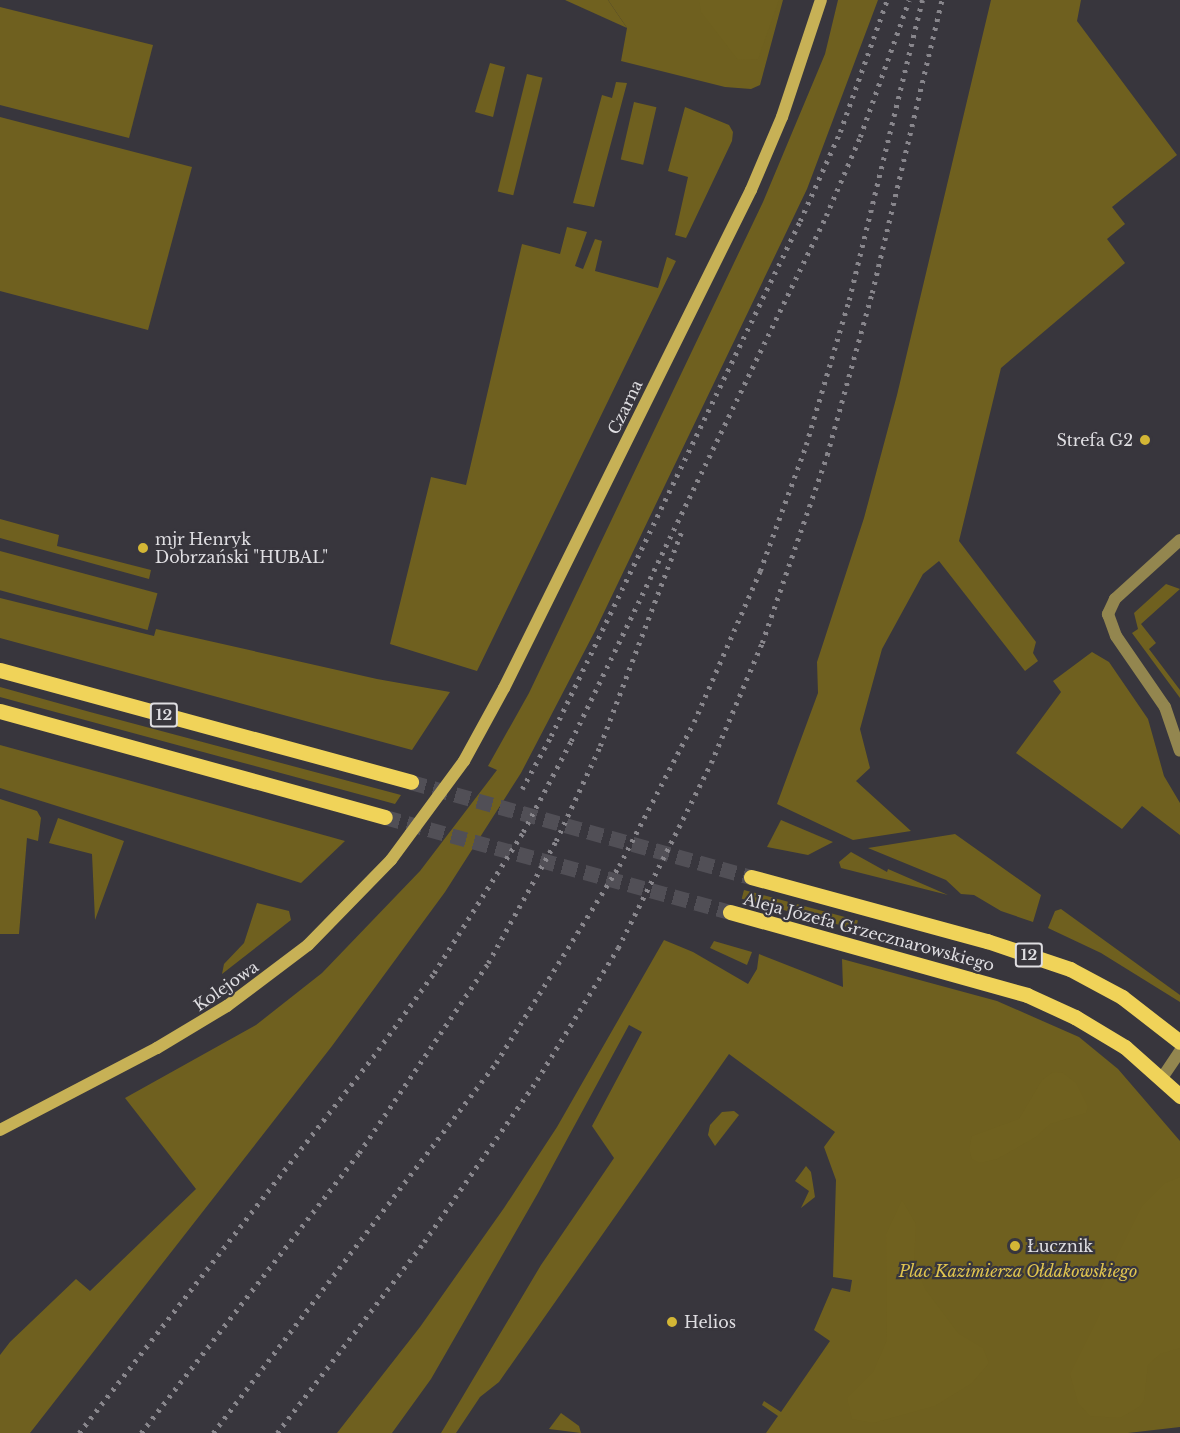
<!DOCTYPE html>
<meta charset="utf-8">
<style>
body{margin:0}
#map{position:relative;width:1180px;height:1433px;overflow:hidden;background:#38363d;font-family:"Libre Baskerville",serif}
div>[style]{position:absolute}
.green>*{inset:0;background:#6f601f;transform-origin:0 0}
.forest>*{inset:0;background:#70611f}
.primary-tunnel>*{height:15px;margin-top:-7.5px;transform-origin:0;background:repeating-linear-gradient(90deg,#514f56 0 15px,transparent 0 23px)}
.street>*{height:12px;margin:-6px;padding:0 6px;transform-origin:6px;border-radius:6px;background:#93864f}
.secondary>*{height:12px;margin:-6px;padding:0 6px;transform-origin:6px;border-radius:6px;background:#c7b156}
.primary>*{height:15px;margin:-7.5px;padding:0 7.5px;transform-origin:7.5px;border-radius:7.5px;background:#f0d359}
.rail>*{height:4.5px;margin-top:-2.25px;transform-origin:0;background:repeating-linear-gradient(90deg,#88868c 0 3px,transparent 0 9px)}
.secondary-bridge>*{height:12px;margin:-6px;padding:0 6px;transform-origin:6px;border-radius:6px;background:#c7b156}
.dots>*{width:16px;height:16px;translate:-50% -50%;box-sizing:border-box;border:3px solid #38363d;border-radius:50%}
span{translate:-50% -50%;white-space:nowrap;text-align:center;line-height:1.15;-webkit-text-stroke:4.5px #38363d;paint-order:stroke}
.shield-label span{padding:2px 4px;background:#38363d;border:2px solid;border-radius:4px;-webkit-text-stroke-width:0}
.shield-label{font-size:15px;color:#dfdee2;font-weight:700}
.street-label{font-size:16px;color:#dfdee2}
.poi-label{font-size:16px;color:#dfdee2}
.right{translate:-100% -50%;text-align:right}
.left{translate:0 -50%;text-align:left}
.park-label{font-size:16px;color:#e0c44f;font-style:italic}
</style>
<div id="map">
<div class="green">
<div style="clip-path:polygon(608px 0,783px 0,760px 85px,751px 89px,725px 87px,621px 61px,627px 28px)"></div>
<div style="clip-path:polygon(838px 0,878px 0,807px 189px,595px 631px,521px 773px,445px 892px,332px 1046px,30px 1433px,0 1433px,0 1355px,10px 1342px,76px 1279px,90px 1291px,196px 1189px,125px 1098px,256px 1025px,322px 973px,420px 871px,497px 770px,488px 766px,529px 693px,763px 202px,825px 54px)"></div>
<div style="clip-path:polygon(991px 0,1081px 0,1077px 21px,1177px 155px,1112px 207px,1125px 224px,1107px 239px,1125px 263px,1001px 368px,959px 541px,1036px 642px,1033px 653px,1038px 661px,1025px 671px,939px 561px,923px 574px,882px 649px,860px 729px,870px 768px,856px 781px,911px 831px,853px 840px,777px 804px,818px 693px,817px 662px,864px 518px,897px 395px)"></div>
<div style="clip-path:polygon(0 7px,153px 45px,129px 138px,0 105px)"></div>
<div style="clip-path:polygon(490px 63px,505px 67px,493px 117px,475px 112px)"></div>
<div style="left:527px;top:74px;width:16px;height:121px;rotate:14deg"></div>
<div style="clip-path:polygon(616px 82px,627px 83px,594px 207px,573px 203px,602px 95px,612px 98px)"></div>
<div style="left:634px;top:102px;width:23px;height:59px;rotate:13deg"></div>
<div style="clip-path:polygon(685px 107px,729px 125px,733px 132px,732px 141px,686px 238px,675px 235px,688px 177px,668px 171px)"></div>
<div style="clip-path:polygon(0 117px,192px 167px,148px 330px,0 291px)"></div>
<div style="clip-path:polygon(567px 227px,587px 232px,575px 266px,583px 269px,595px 239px,602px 241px,595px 271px,658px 288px,667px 257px,676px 261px,477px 671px,390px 644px,431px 477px,466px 485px,522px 244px,560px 254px)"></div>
<div style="clip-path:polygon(0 519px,59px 535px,57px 546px,151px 570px,149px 579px,0 538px)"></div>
<div style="left:0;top:551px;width:163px;height:38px;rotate:15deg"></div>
<div style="clip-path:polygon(1166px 584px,1180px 589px,1141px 624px,1156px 643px,1149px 649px,1180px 690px,1180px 698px,1132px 633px,1138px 629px,1134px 613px)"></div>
<div style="clip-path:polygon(0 598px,154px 636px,156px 629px,377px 679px,450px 692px,412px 750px,0 638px)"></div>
<div style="clip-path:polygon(1092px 652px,1109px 662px,1148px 719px,1164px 776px,1180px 803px,1180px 835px,1142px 806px,1122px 829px,1016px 753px,1061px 692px,1053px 681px)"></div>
<div style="clip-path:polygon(0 687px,90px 712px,401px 795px,395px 804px,0 697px)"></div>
<div style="clip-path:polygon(0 745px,117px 777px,345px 841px,301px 883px,0 788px)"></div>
<div style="clip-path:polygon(0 799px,37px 811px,41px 818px,38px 841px,27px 838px,19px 934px,0 934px)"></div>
<div style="clip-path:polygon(58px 818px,124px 841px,95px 920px,92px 854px,49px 843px)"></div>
<div style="clip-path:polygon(781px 820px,833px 842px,808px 855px,767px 847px)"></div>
<div style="clip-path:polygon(955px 834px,1041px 895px,1033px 922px,1001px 911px,974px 895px,961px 894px,946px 880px,868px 848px)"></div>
<div style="clip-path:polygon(851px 852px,887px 872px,888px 869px,948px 895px,841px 868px,839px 862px)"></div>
<div style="left:744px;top:890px;width:118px;height:9px;rotate:15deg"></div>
<div style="clip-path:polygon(257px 903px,289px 911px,291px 920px,222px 974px,224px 964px,244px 943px)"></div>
<div style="clip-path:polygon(1061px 909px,1180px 995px,1180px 1002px,1101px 953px,1048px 928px,1055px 911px)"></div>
<div style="clip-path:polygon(664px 940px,693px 952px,748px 984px,757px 969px,759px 954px,843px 987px,842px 959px,997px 1001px,1079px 1037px,1118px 1069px,1180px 1141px,1180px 1427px,1128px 1433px,766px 1433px,778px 1416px,762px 1405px,764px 1401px,781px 1412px,830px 1341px,814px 1330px,832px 1288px,850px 1292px,852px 1280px,833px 1277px,836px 1180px,824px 1147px,835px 1132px,729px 1054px,499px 1382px,480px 1397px,456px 1433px,441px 1433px,541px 1265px,614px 1158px,592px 1126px,642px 1032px,629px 1025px,538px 1193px,431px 1379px,392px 1433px,337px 1433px,420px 1327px,504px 1208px,557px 1127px)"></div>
<div style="clip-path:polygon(714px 941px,752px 952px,747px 965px,710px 948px)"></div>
<div style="clip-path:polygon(734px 1111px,739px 1115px,715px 1146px,708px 1135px,710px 1125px,722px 1112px)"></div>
<div style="clip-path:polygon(806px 1166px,811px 1172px,815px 1197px,801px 1208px,809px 1191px,795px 1181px)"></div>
<div style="clip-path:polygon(561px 1413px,579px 1426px,581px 1433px,549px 1429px)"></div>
</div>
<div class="forest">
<div style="clip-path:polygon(565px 0,608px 0,627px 28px)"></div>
<div style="clip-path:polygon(699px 0,779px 0,758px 59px,738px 60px,701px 12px)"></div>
<div style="clip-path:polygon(1053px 1072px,1063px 1073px,1076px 1083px,1088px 1107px,1086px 1113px,1050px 1124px,1036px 1137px,997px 1159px,980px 1163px,972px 1159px,969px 1149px,972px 1136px,1019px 1119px,1042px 1080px)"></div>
<div style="clip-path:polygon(1180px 1177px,1180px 1348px,1160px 1354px,1148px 1365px,1144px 1400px,1139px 1407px,1120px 1418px,1090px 1416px,1078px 1403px,1070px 1374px,1100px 1314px,1100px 1290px,1142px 1206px,1165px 1183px)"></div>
<div style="clip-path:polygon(902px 1200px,916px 1224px,914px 1260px,925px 1289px,958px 1333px,983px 1348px,989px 1363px,972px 1383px,935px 1406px,873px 1423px,852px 1419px,847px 1398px,873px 1372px,887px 1340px,886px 1234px)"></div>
</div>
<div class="primary-tunnel">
<div style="left:411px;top:782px;width:353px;rotate:15.6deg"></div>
<div style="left:385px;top:817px;width:358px;rotate:15.4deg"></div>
</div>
<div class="street">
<div style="left:1180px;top:540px;width:88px;rotate:137.8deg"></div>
<div style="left:1115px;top:599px;width:17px;rotate:115deg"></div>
<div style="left:1108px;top:614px;width:23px;rotate:70deg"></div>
<div style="left:1116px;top:636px;width:86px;rotate:55.4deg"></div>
<div style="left:1165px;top:707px;width:46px;rotate:71.2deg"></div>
<div style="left:1162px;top:1078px;width:32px;rotate:-56deg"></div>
</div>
<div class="secondary">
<div style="left:464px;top:761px;width:83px;rotate:-61.3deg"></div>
<div style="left:504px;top:688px;width:556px;rotate:-63.62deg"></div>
<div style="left:751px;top:190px;width:79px;rotate:-67deg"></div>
<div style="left:782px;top:117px;width:123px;rotate:-71.6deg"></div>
<div style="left:0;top:1130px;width:177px;rotate:-27.6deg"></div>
<div style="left:157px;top:1048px;width:82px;rotate:-31deg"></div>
<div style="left:227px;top:1006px;width:101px;rotate:-37deg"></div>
<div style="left:308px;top:945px;width:119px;rotate:-45.7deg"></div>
</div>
<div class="primary">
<div style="left:0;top:670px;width:426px;rotate:15.2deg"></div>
<div style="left:0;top:711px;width:399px;rotate:15.4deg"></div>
<div style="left:751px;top:877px;width:245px;rotate:15.2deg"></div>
<div style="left:987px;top:941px;width:88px;rotate:18.6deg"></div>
<div style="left:1070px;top:969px;width:59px;rotate:28.3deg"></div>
<div style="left:1122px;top:997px;width:73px;rotate:37.8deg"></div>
<div style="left:730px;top:912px;width:308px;rotate:15.6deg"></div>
<div style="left:1027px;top:995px;width:53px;rotate:24.6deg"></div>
<div style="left:1075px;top:1017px;width:58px;rotate:31deg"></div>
<div style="left:1125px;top:1047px;width:74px;rotate:41.7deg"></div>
</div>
<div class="rail">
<div style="left:522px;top:789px;width:60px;rotate:-61.3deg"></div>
<div style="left:551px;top:736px;width:572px;rotate:-64.2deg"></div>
<div style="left:800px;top:221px;width:98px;rotate:-65.8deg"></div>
<div style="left:840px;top:132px;width:140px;rotate:-70.4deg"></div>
<div style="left:79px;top:1433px;width:486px;rotate:-52deg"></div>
<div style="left:378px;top:1050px;width:95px;rotate:-54deg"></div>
<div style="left:434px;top:973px;width:167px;rotate:-57.7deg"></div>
<div style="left:523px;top:832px;width:103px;rotate:-62.2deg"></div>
<div style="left:571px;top:741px;width:584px;rotate:-64.09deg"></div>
<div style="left:826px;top:216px;width:86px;rotate:-66.7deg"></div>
<div style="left:860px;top:137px;width:145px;rotate:-70.3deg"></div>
<div style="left:141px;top:1433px;width:355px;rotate:-52.1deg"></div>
<div style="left:359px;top:1153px;width:230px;rotate:-55.8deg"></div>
<div style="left:488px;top:963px;width:140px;rotate:-60.9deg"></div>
<div style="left:556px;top:841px;width:105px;rotate:-65.1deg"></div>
<div style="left:600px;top:746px;width:231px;rotate:-69.2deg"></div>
<div style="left:213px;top:1433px;width:466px;rotate:-52.6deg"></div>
<div style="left:496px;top:1063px;width:232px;rotate:-58deg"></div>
<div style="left:619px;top:866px;width:162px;rotate:-62.5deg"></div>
<div style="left:694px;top:722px;width:165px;rotate:-66.4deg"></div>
<div style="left:760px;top:571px;width:134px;rotate:-69.9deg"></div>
<div style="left:806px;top:445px;width:151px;rotate:-73.5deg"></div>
<div style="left:849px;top:300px;width:309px;rotate:-76.3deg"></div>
<div style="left:277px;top:1433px;width:241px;rotate:-52.4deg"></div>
<div style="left:424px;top:1242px;width:198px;rotate:-55.1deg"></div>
<div style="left:537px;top:1080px;width:155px;rotate:-58.5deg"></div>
<div style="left:618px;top:948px;width:207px;rotate:-63.3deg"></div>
<div style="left:711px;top:763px;width:130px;rotate:-67deg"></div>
<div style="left:762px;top:643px;width:199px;rotate:-70.9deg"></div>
<div style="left:827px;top:455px;width:168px;rotate:-74.5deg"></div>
<div style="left:872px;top:293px;width:301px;rotate:-76.6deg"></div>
</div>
<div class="secondary-bridge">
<div style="left:391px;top:860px;width:123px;rotate:-53.6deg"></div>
</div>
<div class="dots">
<div style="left:1145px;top:440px;background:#d3b635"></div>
<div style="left:143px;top:548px;background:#d3b635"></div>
<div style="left:1015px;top:1246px;background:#d3b635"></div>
<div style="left:672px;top:1322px;background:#d3b635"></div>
</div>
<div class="shield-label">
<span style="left:164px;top:715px">12</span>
<span style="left:1029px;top:955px">12</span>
</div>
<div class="street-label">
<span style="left:625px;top:407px;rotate:-64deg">Czarna</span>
<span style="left:869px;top:932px;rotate:15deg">Aleja Józefa Grzecznarowskiego</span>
<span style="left:226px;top:986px;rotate:-35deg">Kolejowa</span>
</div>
<div class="poi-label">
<span class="right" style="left:1133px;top:440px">Strefa G2</span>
<span class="left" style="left:155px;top:548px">mjr Henryk<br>Dobrzański "HUBAL"</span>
<span class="left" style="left:1027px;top:1246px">Łucznik</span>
<span class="left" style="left:684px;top:1322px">Helios</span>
</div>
<div class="park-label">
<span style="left:1018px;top:1271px">Plac Kazimierza Ołdakowskiego</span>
</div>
</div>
